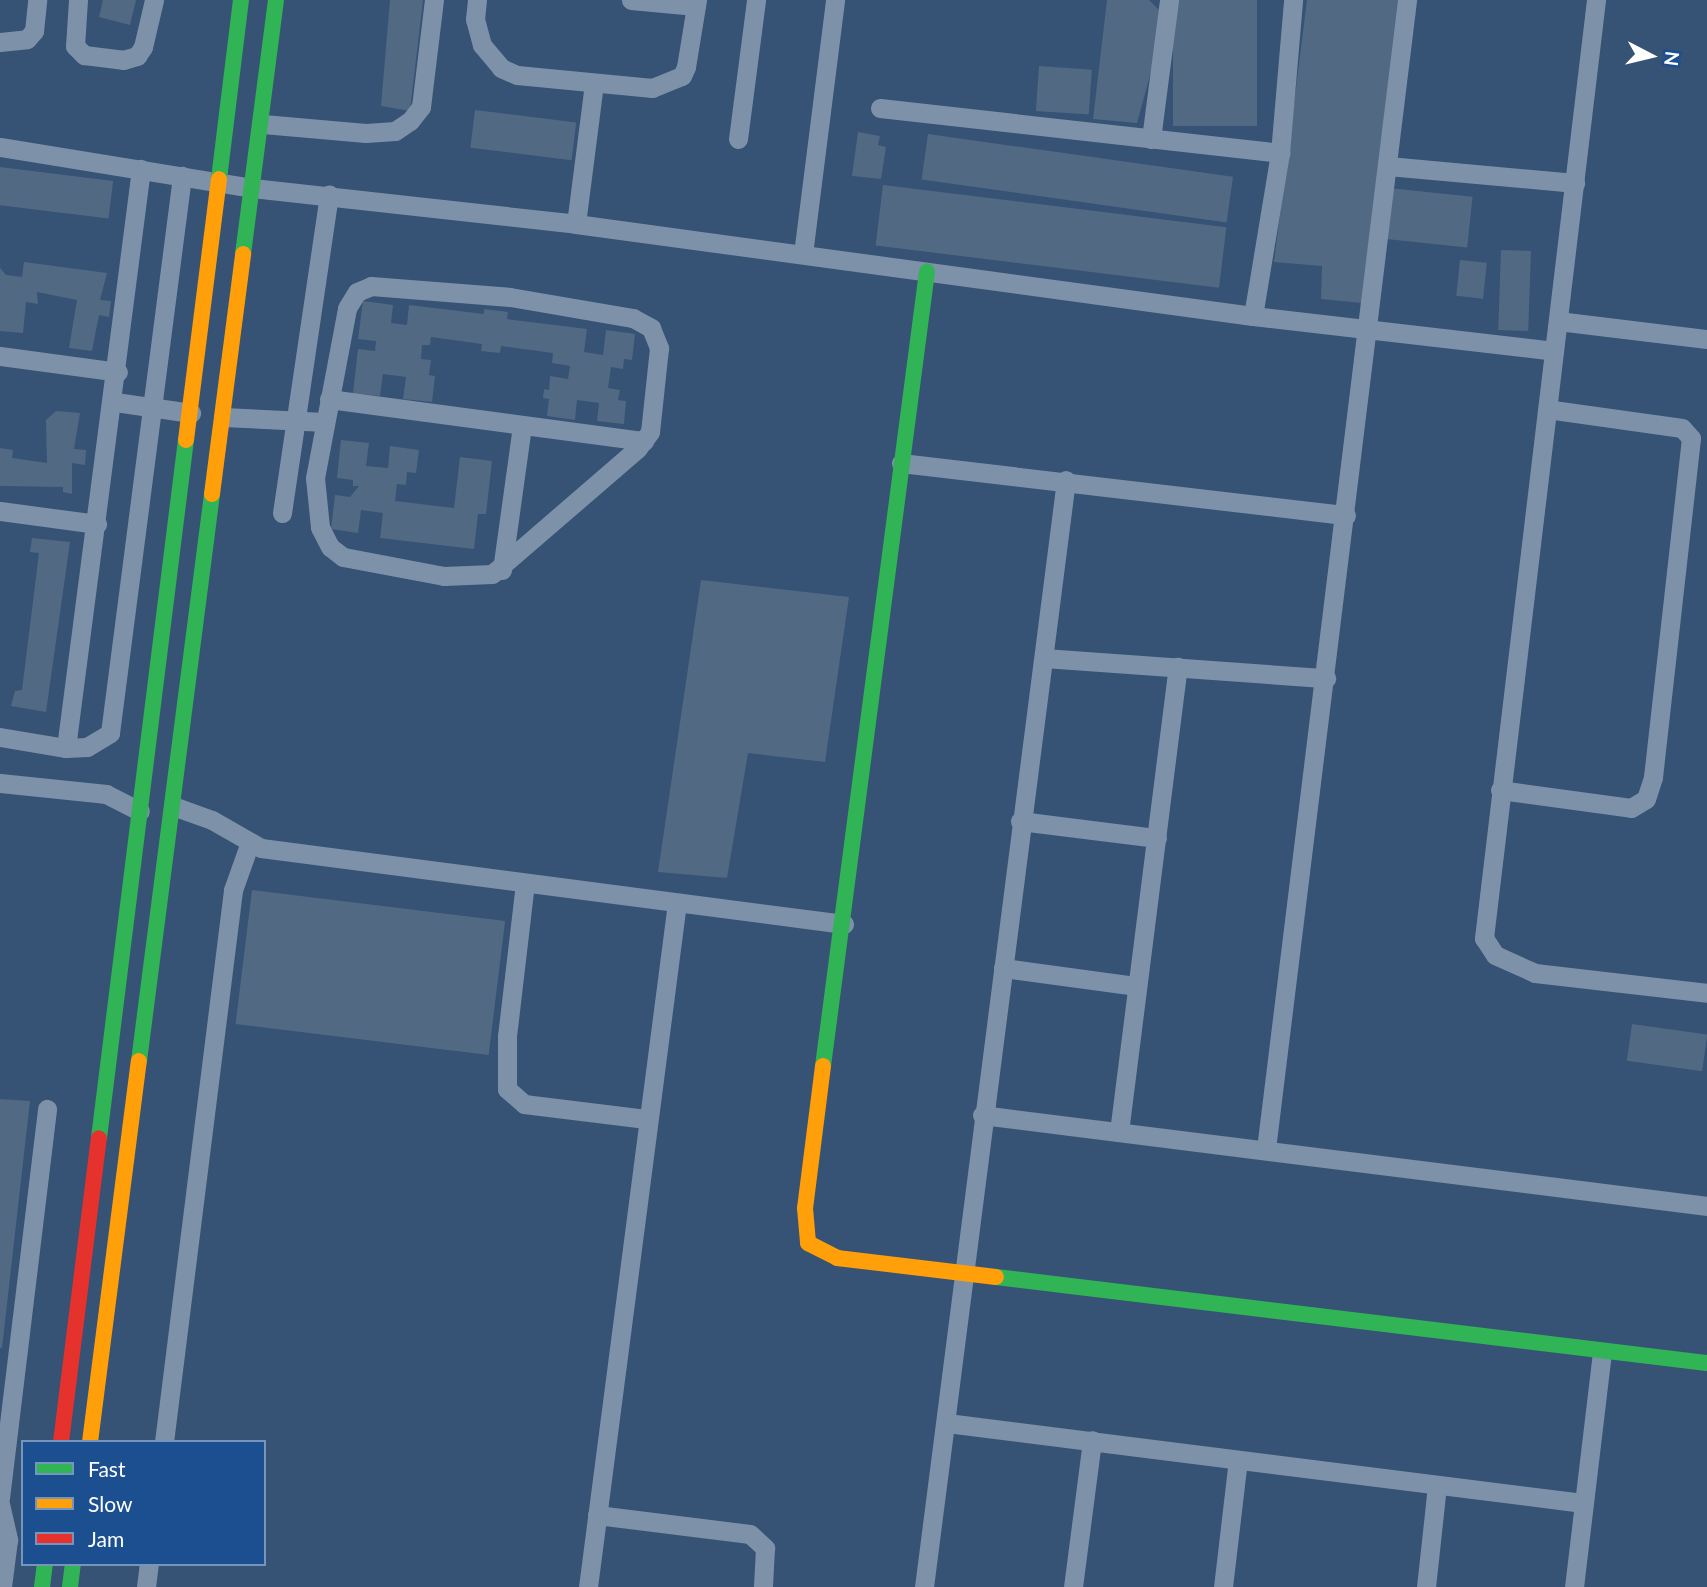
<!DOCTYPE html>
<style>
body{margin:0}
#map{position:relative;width:1707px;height:1587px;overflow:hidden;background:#365274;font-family:Lato,sans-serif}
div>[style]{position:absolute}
.building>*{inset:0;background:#526984;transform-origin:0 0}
.street>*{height:19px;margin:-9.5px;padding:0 9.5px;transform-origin:9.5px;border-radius:9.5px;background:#7d92a8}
.fast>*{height:16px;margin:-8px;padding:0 8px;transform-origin:8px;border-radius:8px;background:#30b455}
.slow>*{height:16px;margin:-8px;padding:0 8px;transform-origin:8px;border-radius:8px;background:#ff9f0a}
.jam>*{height:16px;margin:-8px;padding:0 8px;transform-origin:8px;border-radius:8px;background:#e5322d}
span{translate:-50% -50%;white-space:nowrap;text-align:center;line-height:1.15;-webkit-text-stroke:7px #1b4f8f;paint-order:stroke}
.legend{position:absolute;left:21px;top:1440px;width:245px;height:126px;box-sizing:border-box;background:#1b4f8f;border:2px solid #7695bc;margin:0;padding:9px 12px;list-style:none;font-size:21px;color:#fff}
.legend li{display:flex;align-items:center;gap:14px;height:35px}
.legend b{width:35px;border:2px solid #7695bc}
.north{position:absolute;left:1616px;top:21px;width:70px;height:70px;-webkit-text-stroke:5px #1b4f8f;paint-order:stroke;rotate:97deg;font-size:19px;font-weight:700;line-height:28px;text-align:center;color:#fff}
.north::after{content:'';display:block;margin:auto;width:24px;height:32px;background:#fff;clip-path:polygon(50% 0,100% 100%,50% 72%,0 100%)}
</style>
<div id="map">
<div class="building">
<div style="clip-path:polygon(103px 0,136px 0,130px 25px,99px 17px)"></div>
<div style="clip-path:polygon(390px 0,423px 0,410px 111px,381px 106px)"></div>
<div style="clip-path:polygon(1107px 0,1149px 0,1166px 17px,1137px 123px,1093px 119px)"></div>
<div style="left:1173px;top:0;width:84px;height:126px"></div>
<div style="clip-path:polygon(1307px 0,1402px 0,1362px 303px,1321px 299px,1322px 266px,1274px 262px)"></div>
<div style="left:1039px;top:66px;width:53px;height:45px;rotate:4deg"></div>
<div style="left:475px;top:110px;width:102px;height:38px;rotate:7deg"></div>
<div style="clip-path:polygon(858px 132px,880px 136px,878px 145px,886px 147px,881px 179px,852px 176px)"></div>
<div style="left:928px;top:134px;width:308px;height:46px;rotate:8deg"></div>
<div style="left:0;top:167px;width:114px;height:38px;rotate:7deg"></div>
<div style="left:883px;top:185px;width:346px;height:61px;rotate:7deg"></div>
<div style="left:1389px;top:188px;width:84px;height:51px;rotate:6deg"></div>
<div style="left:1501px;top:250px;width:30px;height:80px;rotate:2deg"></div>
<div style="left:1460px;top:260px;width:27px;height:36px;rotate:6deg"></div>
<div style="clip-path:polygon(24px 262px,107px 273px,100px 300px,111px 301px,109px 317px,99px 315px,92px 351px,69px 348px,77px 300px,37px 292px,38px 304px,26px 302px,23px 333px,0 331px,0 268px,6px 275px,22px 277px)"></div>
<div style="clip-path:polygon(363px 301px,393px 305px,391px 323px,407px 325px,409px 305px,484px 314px,484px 309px,508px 312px,507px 319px,587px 329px,584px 352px,603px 355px,606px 330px,635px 334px,632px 360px,624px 359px,623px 369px,611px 367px,608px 388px,620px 390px,618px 400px,626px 401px,624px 424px,597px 421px,599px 403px,577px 400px,575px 420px,547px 416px,549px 399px,543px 398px,544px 389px,549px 390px,550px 376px,568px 379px,570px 366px,552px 363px,553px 353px,501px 346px,500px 353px,481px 351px,482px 344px,431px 337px,430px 345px,422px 345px,421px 359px,431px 360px,429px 375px,435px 376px,432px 402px,403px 399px,406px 377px,383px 374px,380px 396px,353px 393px,358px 349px,375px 351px,376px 341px,358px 339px)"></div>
<div style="clip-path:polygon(56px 411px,80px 413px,74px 449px,86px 450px,85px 465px,72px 463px,72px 494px,63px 492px,63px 487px,0 486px,0 448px,13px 450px,12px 458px,47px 463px,46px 420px)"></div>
<div style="clip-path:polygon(341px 440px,369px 443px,366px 466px,388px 468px,390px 446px,419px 450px,416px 473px,407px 472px,406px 485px,397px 484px,395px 501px,454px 508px,460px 457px,492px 461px,486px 514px,478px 514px,474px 549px,380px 538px,383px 513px,361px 510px,358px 533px,331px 529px,335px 495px,350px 497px,359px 486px,353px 486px,353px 480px,337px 478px)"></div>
<div style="clip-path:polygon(32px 538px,70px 542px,46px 712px,11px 706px,15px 691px,22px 690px,39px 553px,30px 552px)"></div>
<div style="clip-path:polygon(701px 580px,849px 597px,825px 762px,748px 753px,727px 878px,658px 872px)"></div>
<div style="left:252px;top:890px;width:255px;height:135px;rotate:7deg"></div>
<div style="left:1632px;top:1024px;width:76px;height:37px;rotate:8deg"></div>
<div style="clip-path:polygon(0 1099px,30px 1101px,2px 1348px,0 1348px)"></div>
</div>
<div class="street">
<div style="left:78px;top:0;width:46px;rotate:93.7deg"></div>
<div style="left:75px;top:46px;width:13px;rotate:45deg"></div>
<div style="left:84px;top:55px;width:39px;rotate:7deg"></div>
<div style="left:123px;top:60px;width:15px;rotate:-16deg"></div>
<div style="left:137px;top:56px;width:11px;rotate:-56deg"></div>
<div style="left:143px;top:47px;width:48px;rotate:-76.8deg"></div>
<div style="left:477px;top:0;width:19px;rotate:96deg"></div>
<div style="left:475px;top:19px;width:27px;rotate:75deg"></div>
<div style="left:482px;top:45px;width:30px;rotate:50deg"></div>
<div style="left:501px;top:68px;width:17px;rotate:24deg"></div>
<div style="left:517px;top:75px;width:136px;rotate:5.5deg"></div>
<div style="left:652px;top:88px;width:32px;rotate:-22deg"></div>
<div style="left:682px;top:76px;width:10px;rotate:-66deg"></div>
<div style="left:686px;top:67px;width:68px;rotate:-80.7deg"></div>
<div style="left:631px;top:0;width:65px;rotate:5.3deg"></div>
<div style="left:1596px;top:0;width:945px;rotate:96.81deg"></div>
<div style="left:1484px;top:938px;width:20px;rotate:57deg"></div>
<div style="left:1495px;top:955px;width:44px;rotate:24.2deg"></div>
<div style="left:1535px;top:973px;width:173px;rotate:6.6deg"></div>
<div style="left:0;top:42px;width:27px;rotate:-6deg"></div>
<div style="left:27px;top:39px;width:11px;rotate:-49deg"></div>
<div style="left:34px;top:31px;width:31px;rotate:-84deg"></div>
<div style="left:880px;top:108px;width:403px;rotate:6.4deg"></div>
<div style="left:263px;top:124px;width:103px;rotate:5deg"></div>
<div style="left:366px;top:133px;width:29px;rotate:-4deg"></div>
<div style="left:395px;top:131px;width:18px;rotate:-34deg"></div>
<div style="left:410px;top:121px;width:18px;rotate:-52deg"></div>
<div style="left:421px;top:107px;width:108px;rotate:-83.1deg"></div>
<div style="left:738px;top:139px;width:140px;rotate:-82.6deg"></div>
<div style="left:1151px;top:139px;width:140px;rotate:-82.6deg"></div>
<div style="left:0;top:147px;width:255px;rotate:9.2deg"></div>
<div style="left:252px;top:188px;width:326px;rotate:6.3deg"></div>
<div style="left:576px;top:224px;width:683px;rotate:7.74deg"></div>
<div style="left:1253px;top:316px;width:303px;rotate:6.6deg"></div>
<div style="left:1388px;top:166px;width:188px;rotate:5.2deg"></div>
<div style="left:576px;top:224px;width:142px;rotate:-82.7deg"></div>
<div style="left:803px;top:254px;width:256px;rotate:-82.8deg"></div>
<div style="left:371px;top:286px;width:139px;rotate:4.5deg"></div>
<div style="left:510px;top:297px;width:125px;rotate:9.7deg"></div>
<div style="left:633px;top:318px;width:21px;rotate:29deg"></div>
<div style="left:651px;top:328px;width:22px;rotate:68deg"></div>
<div style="left:659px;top:348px;width:84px;rotate:96.1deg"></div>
<div style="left:650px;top:432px;width:21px;rotate:127deg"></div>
<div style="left:637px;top:449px;width:191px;rotate:139.2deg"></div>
<div style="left:492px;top:574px;width:48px;rotate:177.6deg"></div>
<div style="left:444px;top:576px;width:103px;rotate:-169.3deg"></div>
<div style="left:343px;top:557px;width:16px;rotate:-142deg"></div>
<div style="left:330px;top:547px;width:22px;rotate:-117deg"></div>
<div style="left:320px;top:527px;width:49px;rotate:-95.8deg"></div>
<div style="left:315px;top:478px;width:173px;rotate:-79.3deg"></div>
<div style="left:347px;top:308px;width:19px;rotate:-58deg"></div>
<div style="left:357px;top:292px;width:15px;rotate:-23deg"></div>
<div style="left:1253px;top:316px;width:165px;rotate:-80.6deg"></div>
<div style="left:1280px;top:153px;width:154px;rotate:-85.1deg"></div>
<div style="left:1558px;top:321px;width:150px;rotate:6.9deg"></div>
<div style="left:0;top:356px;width:119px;rotate:7.7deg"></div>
<div style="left:329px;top:399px;width:318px;rotate:7.6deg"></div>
<div style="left:115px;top:402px;width:77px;rotate:8.2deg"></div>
<div style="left:223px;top:417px;width:102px;rotate:2.8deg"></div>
<div style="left:901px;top:463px;width:448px;rotate:6.7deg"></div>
<div style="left:0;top:511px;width:98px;rotate:7.6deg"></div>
<div style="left:282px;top:513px;width:322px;rotate:-81.6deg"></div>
<div style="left:502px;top:570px;width:146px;rotate:-82.1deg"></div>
<div style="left:1044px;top:658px;width:283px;rotate:4.1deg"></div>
<div style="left:0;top:737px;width:67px;rotate:9.5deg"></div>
<div style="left:66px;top:748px;width:21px;rotate:-3deg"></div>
<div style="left:87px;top:747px;width:27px;rotate:-31deg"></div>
<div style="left:110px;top:733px;width:562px;rotate:-82.63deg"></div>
<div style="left:66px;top:748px;width:584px;rotate:-82.62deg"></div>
<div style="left:0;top:783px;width:107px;rotate:5.9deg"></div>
<div style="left:106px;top:794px;width:38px;rotate:27deg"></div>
<div style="left:1500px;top:790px;width:132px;rotate:7.8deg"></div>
<div style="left:1631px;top:808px;width:17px;rotate:-31deg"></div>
<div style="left:1646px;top:799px;width:23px;rotate:-72deg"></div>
<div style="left:1653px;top:777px;width:341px;rotate:-83.6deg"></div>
<div style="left:1691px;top:438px;width:13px;rotate:-132deg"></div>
<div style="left:1682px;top:428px;width:136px;rotate:-172deg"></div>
<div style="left:173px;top:806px;width:41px;rotate:19.7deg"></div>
<div style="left:212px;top:820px;width:56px;rotate:29.7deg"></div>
<div style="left:261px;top:848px;width:588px;rotate:7.43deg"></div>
<div style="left:1020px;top:821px;width:138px;rotate:7.1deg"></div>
<div style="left:525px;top:883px;width:154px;rotate:96.7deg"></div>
<div style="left:507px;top:1036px;width:53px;rotate:90deg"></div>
<div style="left:507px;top:1089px;width:23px;rotate:41deg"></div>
<div style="left:524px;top:1104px;width:123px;rotate:7deg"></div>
<div style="left:1003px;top:968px;width:135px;rotate:7.7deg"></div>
<div style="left:982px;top:1115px;width:731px;rotate:7.15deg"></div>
<div style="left:1119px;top:1132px;width:469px;rotate:-82.8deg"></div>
<div style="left:1266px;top:1149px;width:1158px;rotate:-83deg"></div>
<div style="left:947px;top:1423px;width:641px;rotate:7.17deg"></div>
<div style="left:164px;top:1442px;width:556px;rotate:-82.87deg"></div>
<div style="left:233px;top:890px;width:48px;rotate:-70.4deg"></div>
<div style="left:0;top:1498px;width:392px;rotate:-83.1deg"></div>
<div style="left:0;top:1504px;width:37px;rotate:77deg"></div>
<div style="left:8px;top:1540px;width:47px;rotate:97.3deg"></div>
<div style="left:597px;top:1515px;width:154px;rotate:7.1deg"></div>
<div style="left:750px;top:1534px;width:21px;rotate:43deg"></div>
<div style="left:765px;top:1548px;width:39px;rotate:93deg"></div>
<div style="left:146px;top:1587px;width:23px;rotate:-83deg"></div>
<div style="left:588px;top:1587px;width:690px;rotate:-82.59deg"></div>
<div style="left:924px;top:1587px;width:1116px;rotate:-82.69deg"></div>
<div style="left:1073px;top:1587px;width:148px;rotate:-82.6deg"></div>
<div style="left:1223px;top:1587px;width:128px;rotate:-83.3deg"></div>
<div style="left:1426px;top:1587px;width:102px;rotate:-83.8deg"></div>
<div style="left:1574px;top:1587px;width:236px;rotate:-83.2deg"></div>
</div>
<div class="fast">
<div style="left:219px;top:179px;width:180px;rotate:-83deg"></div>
<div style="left:243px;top:254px;width:256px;rotate:-82.6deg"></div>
<div style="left:139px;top:1061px;width:572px;rotate:-82.66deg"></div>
<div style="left:823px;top:1066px;width:801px;rotate:-82.54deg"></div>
<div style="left:99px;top:1138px;width:703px;rotate:-82.9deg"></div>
<div style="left:996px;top:1277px;width:716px;rotate:6.9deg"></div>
<div style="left:42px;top:1587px;width:23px;rotate:-83deg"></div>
<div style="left:70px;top:1587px;width:23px;rotate:-83deg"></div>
</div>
<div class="slow">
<div style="left:186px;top:440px;width:263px;rotate:-82.8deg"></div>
<div style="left:212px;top:494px;width:242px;rotate:-82.6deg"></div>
<div style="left:823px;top:1066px;width:143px;rotate:97.2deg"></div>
<div style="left:805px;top:1208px;width:35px;rotate:85deg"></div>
<div style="left:808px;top:1243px;width:33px;rotate:27deg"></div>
<div style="left:837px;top:1258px;width:160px;rotate:6.8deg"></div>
<div style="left:90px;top:1442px;width:384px;rotate:-82.7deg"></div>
</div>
<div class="jam">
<div style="left:61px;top:1442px;width:306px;rotate:-82.9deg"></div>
</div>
<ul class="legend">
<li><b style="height:9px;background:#30b455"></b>Fast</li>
<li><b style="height:9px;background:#ff9f0a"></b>Slow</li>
<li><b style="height:9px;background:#e5322d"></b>Jam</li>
</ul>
<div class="north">N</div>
</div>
